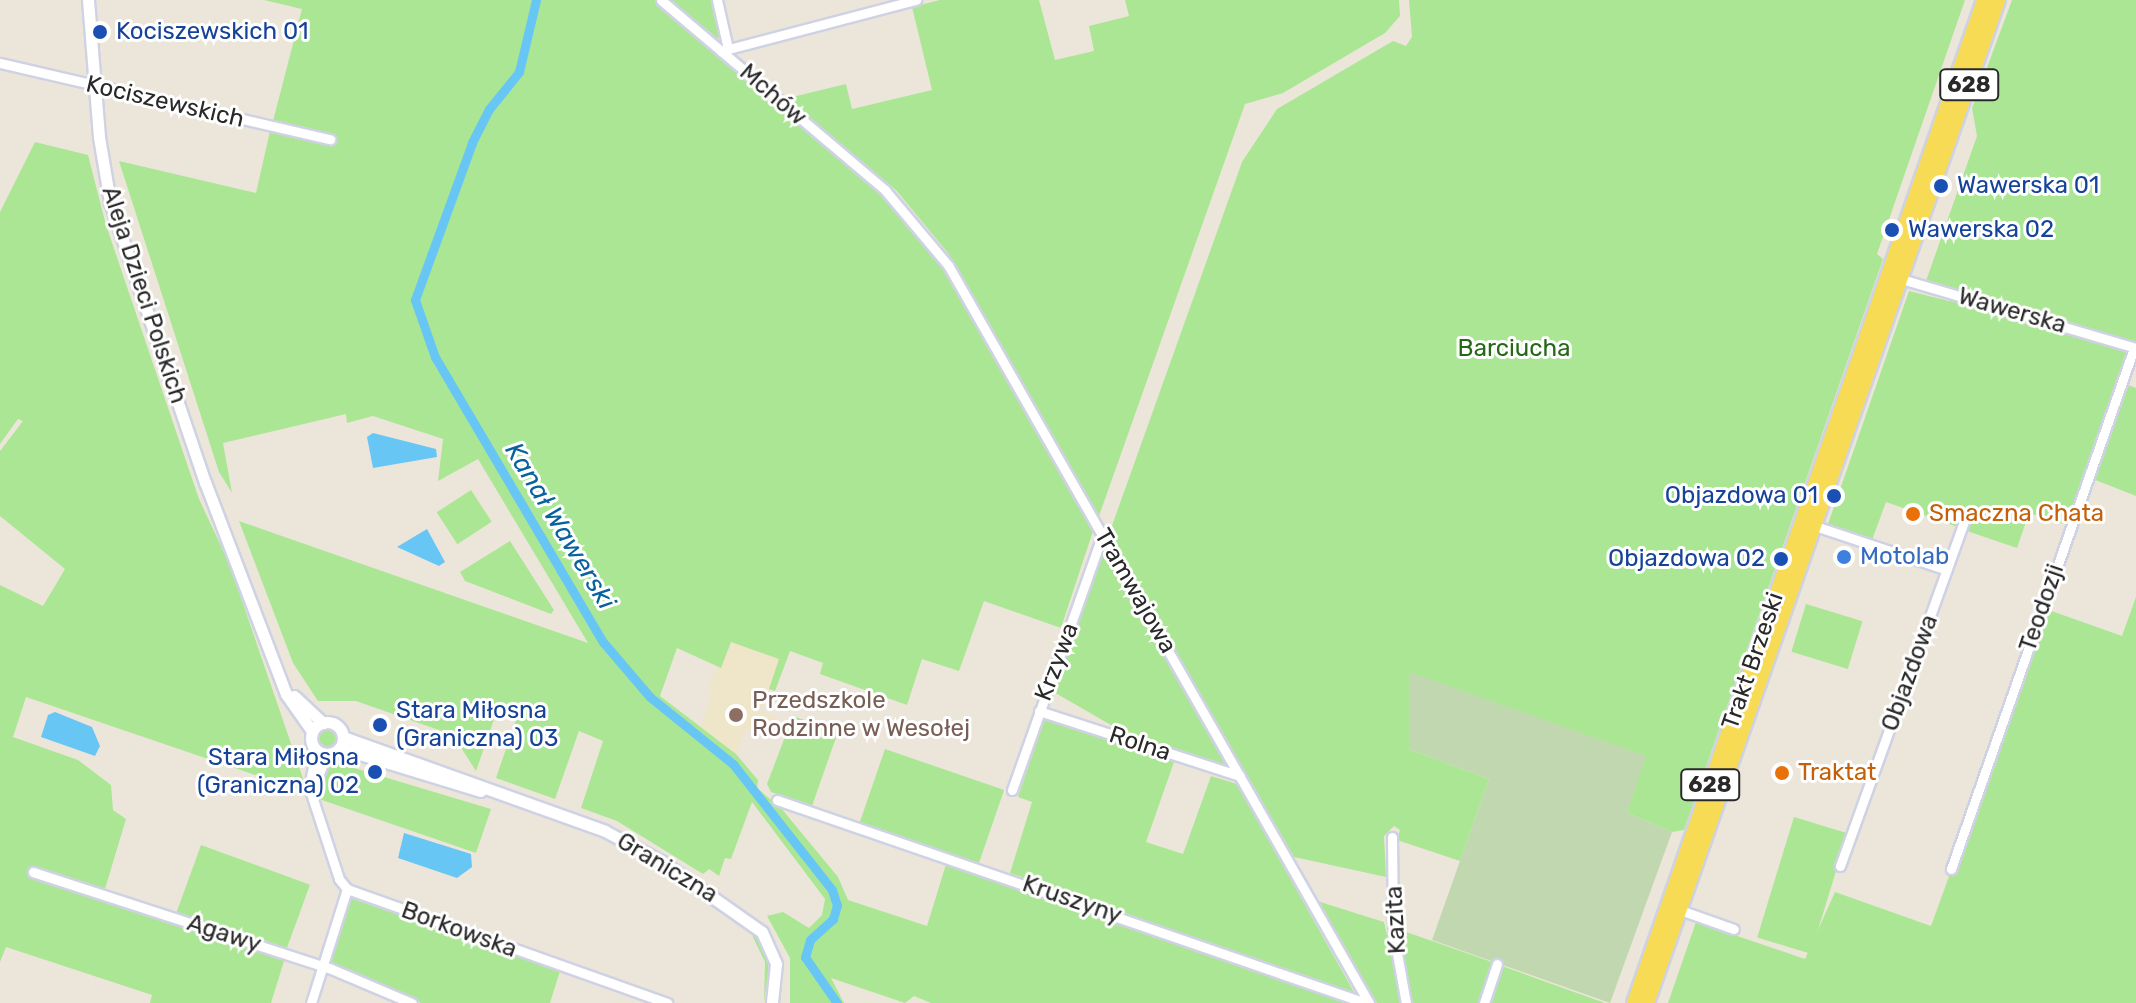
<!DOCTYPE html>
<meta charset="utf-8">
<style>
body{margin:0}
#map{position:relative;width:2136px;height:1003px;overflow:hidden;background:#ece6da;font-family:Rubik,sans-serif}
div>[style]{position:absolute}
.education>*{inset:0;background:#efe5c8}
.green>*{inset:0;background:#abe694;transform-origin:0 0}
.round{border-radius:50%}
.cemetery>*{inset:0;background:#c1d7b0}
.water>*{inset:0;background:#67c6f4}
.canal>*{height:9px;margin:-4.5px;padding:0 4.5px;transform-origin:4.5px;border-radius:4.5px;background:#67c6f4}
.roads{filter:drop-shadow(2px 0 #cfd2e3) drop-shadow(-2px 0 #cfd2e3) drop-shadow(0 2px #cfd2e3) drop-shadow(0 -2px #cfd2e3)}
.minor>*{height:9px;margin:-4.5px;padding:0 4.5px;transform-origin:4.5px;border-radius:4.5px;background:#fff}
.tertiary>*{height:11px;margin:-5.5px;padding:0 5.5px;transform-origin:5.5px;border-radius:5.5px;background:#fff}
.tertiary>.ring{margin:-5.5px;padding:0;box-sizing:content-box;background:none;border:11px solid #fff;border-radius:50%}
.primary>*{height:14px;margin:-7px;padding:0 7px;transform-origin:7px;border-radius:7px;background:#f7db54}
.dots>*{width:22px;height:22px;translate:-50% -50%;box-sizing:border-box;border:4px solid #fff;border-radius:50%}
span{translate:-50% -50%;white-space:nowrap;text-align:center;line-height:1.15;-webkit-text-stroke:6px #fff;paint-order:stroke}
.shield-label span{padding:2px 6px;background:#fff;border:2px solid;border-radius:6px;-webkit-text-stroke-width:0}
.shield-label{font-size:22px;color:#292929;font-weight:700}
.transit-label{font-size:24px;color:#164399}
.left{translate:0 -50%;text-align:left}
.right{translate:-100% -50%;text-align:right}
.street-label{font-size:24px;color:#292929}
.park-label{font-size:24px;color:#236916}
.food-label{font-size:24px;color:#c56008}
.shop-label{font-size:24px;color:#366cbe}
.education-label{font-size:24px;color:#785e54}
.water-label{font-size:26px;color:#07629f;font-style:italic}
</style>
<div id="map">
<div class="education">
<div style="clip-path:polygon(730px 642px,780px 659px,762px 709px,752px 708px,778px 717px,771px 737px,746px 728px,736px 754px,701px 726px,712px 695px,708px 686px)"></div>
</div>
<div class="green">
<div style="clip-path:polygon(264px 0,655px 0,885px 195px,944px 267px,978px 320px,1094px 528px,1061px 628px,984px 601px,959px 671px,922px 659px,907px 705px,820px 674px,823px 663px,790px 651px,775px 691px,769px 689px,779px 659px,731px 642px,721px 668px,677px 648px,660px 696px,736px 754px,758px 780px,757px 788px,781px 808px,838px 877px,848px 900px,927px 926px,947px 861px,1350px 1003px,931px 1003px,914px 996px,905px 1003px,831px 978px,844px 1003px,790px 1003px,790px 958px,767px 916px,783px 912px,809px 928px,822px 915px,825px 899px,752px 802px,731px 859px,725px 858px,719px 876px,709px 869px,703px 874px,617px 821px,581px 808px,603px 741px,579px 731px,555px 799px,496px 778px,519px 711px,499px 705px,476px 771px,453px 735px,356px 701px,318px 701px,293px 663px,239px 521px,588px 643px,478px 459px,438px 481px,443px 439px,373px 416px,347px 423px,346px 414px,223px 443px,232px 493px,219px 472px,119px 161px,256px 193px,270px 131px,328px 144px,330px 134px,273px 121px,302px 9px)"></div>
<div style="clip-path:polygon(670px 0,713px 0,722px 37px,717px 38px)"></div>
<div style="clip-path:polygon(940px 0,1039px 0,1055px 60px,1094px 51px,1089px 26px,1129px 16px,1125px 0,1399px 0,1400px 16px,1385px 33px,1283px 93px,1245px 104px,1099px 516px,948px 253px,896px 190px,784px 99px,846px 84px,852px 109px,932px 90px,912px 7px)"></div>
<div style="clip-path:polygon(1409px 0,1965px 0,1877px 254px,1883px 259px,1684px 830px,1672px 832px,1627px 813px,1645px 756px,1410px 673px,1409px 749px,1489px 779px,1460px 861px,1397px 840px,1400px 830px,1394px 826px,1384px 836px,1386px 877px,1294px 857px,1109px 534px,1242px 162px,1277px 109px,1393px 41px,1406px 46px,1412px 37px)"></div>
<div style="clip-path:polygon(2012px 0,2136px 0,2136px 345px,1926px 281px,1977px 136px,1972px 108px)"></div>
<div style="clip-path:polygon(35px 142px,88px 155px,106px 225px,199px 499px,229px 563px,308px 793px,26px 697px,13px 737px,78px 760px,111px 785px,113px 810px,126px 819px,102px 899px,285px 958px,271px 1003px,150px 1003px,152px 995px,6px 947px,0 962px,0 585px,43px 606px,65px 569px,0 516px,0 451px,23px 421px,18px 419px,0 444px,0 212px)"></div>
<div style="clip-path:polygon(1909px 291px,1949px 301px,1955px 297px,2128px 351px,2067px 525px,2029px 513px,2017px 548px,1967px 531px,1971px 518px,1964px 514px,1958px 527px,1886px 502px,1872px 540px,1828px 524px)"></div>
<div style="clip-path:polygon(2128px 385px,2136px 388px,2136px 496px,2093px 479px)"></div>
<div style="left:471px;top:490px;width:38px;height:41px;rotate:57deg"></div>
<div style="clip-path:polygon(510px 541px,554px 610px,551px 614px,465px 581px,460px 572px)"></div>
<div style="clip-path:polygon(1104px 548px,1150px 621px,1230px 770px,1123px 732px,1052px 691px)"></div>
<div style="clip-path:polygon(2136px 597px,2136px 1003px,1668px 1003px,1696px 922px,1805px 959px,1835px 892px,1931px 926px,2046px 609px,2122px 636px)"></div>
<div style="left:1806px;top:604px;width:59px;height:50px;rotate:17deg"></div>
<div style="clip-path:polygon(793px 716px,838px 732px,812px 806px,771px 792px,767px 784px)"></div>
<div style="clip-path:polygon(1045px 718px,1174px 762px,1146px 842px,1183px 854px,1211px 776px,1237px 784px,1355px 994px,1010px 873px,1032px 802px,1018px 797px)"></div>
<div class="round" style="left:318px;top:729px;width:18px;height:18px"></div>
<div style="left:885px;top:749px;width:126px;height:78px;rotate:19deg"></div>
<div style="clip-path:polygon(334px 762px,491px 809px,476px 853px,319px 799px,326px 769px)"></div>
<div style="left:1794px;top:817px;width:56px;height:126px;rotate:17deg"></div>
<div style="left:201px;top:845px;width:116px;height:73px;rotate:20deg"></div>
<div style="clip-path:polygon(679px 883px,689px 886px,757px 934px,769px 964px,764px 1003px,765px 962px,751px 933px)"></div>
<div style="clip-path:polygon(350px 898px,560px 971px,550px 1003px,421px 1003px,329px 963px)"></div>
<div style="clip-path:polygon(1317px 901px,1384px 922px,1402px 1003px,1377px 1003px)"></div>
<div style="clip-path:polygon(1395px 928px,1492px 962px,1478px 1003px,1410px 1003px)"></div>
<div style="clip-path:polygon(1502px 966px,1605px 1003px,1490px 1003px)"></div>
</div>
<div class="cemetery">
<div style="clip-path:polygon(1409px 672px,1646px 756px,1627px 813px,1672px 832px,1610px 1003px,1432px 940px,1489px 779px,1409px 749px)"></div>
</div>
<div class="water">
<div style="clip-path:polygon(373px 433px,436px 449px,437px 457px,373px 468px,367px 437px)"></div>
<div style="clip-path:polygon(427px 529px,445px 562px,439px 566px,397px 547px)"></div>
<div style="clip-path:polygon(55px 712px,92px 727px,100px 746px,95px 756px,41px 737px,48px 715px)"></div>
<div style="clip-path:polygon(404px 833px,471px 854px,472px 867px,457px 878px,398px 858px)"></div>
</div>
<div class="canal">
<div style="left:536px;top:0;width:74px;rotate:103.3deg"></div>
<div style="left:519px;top:72px;width:48px;rotate:129deg"></div>
<div style="left:489px;top:109px;width:38px;rotate:117deg"></div>
<div style="left:472px;top:143px;width:167px;rotate:110deg"></div>
<div style="left:415px;top:300px;width:60px;rotate:70.7deg"></div>
<div style="left:435px;top:357px;width:331px;rotate:59.5deg"></div>
<div style="left:603px;top:642px;width:72px;rotate:49.5deg"></div>
<div style="left:650px;top:697px;width:107px;rotate:38.9deg"></div>
<div style="left:733px;top:764px;width:160px;rotate:51.8deg"></div>
<div style="left:832px;top:890px;width:16px;rotate:72deg"></div>
<div style="left:837px;top:905px;width:15px;rotate:106deg"></div>
<div style="left:833px;top:919px;width:31px;rotate:138deg"></div>
<div style="left:810px;top:940px;width:18px;rotate:106deg"></div>
<div style="left:805px;top:957px;width:56px;rotate:55.2deg"></div>
</div>
<div class="roads">
<div class="minor">
<div style="left:661px;top:0;width:294px;rotate:40.3deg"></div>
<div style="left:885px;top:190px;width:98px;rotate:50deg"></div>
<div style="left:948px;top:265px;width:850px;rotate:60.3deg"></div>
<div style="left:717px;top:0;width:50px;rotate:77.3deg"></div>
<div style="left:721px;top:51px;width:202px;rotate:-14.7deg"></div>
<div style="left:0;top:63px;width:339px;rotate:13deg"></div>
<div style="left:1898px;top:278px;width:248px;rotate:16.4deg"></div>
<div style="left:1809px;top:524px;width:145px;rotate:18.4deg"></div>
<div style="left:1039px;top:711px;width:211px;rotate:17.9deg"></div>
<div style="left:316px;top:751px;width:37px;rotate:101deg"></div>
<div style="left:309px;top:787px;width:97px;rotate:71.9deg"></div>
<div style="left:339px;top:879px;width:13px;rotate:51deg"></div>
<div style="left:347px;top:889px;width:340px;rotate:19.6deg"></div>
<div style="left:1012px;top:790px;width:273px;rotate:-70.5deg"></div>
<div style="left:312px;top:791px;width:40px;rotate:-68deg"></div>
<div style="left:777px;top:800px;width:623px;rotate:19.02deg"></div>
<div style="left:1392px;top:837px;width:94px;rotate:89.4deg"></div>
<div style="left:1393px;top:931px;width:73px;rotate:79.8deg"></div>
<div style="left:1840px;top:866px;width:369px;rotate:-70.2deg"></div>
<div style="left:1951px;top:869px;width:552px;rotate:-70.65deg"></div>
<div style="left:33px;top:872px;width:311px;rotate:18deg"></div>
<div style="left:329px;top:968px;width:90px;rotate:22.9deg"></div>
<div style="left:1680px;top:910px;width:57px;rotate:19.4deg"></div>
<div style="left:311px;top:1003px;width:120px;rotate:-72.5deg"></div>
<div style="left:1484px;top:1003px;width:41px;rotate:-71.6deg"></div>
</div>
<div class="tertiary">
<div style="left:88px;top:0;width:137px;rotate:85.4deg"></div>
<div style="left:99px;top:137px;width:66px;rotate:80.4deg"></div>
<div style="left:110px;top:202px;width:296px;rotate:71.3deg"></div>
<div style="left:205px;top:482px;width:227px;rotate:69.1deg"></div>
<div style="left:286px;top:694px;width:45px;rotate:54.9deg"></div>
<div style="left:294px;top:696px;width:40px;rotate:43deg"></div>
<div class="ring" style="left:311px;top:722px;width:21px;height:21px"></div>
<div style="left:343px;top:737px;width:278px;rotate:19.7deg"></div>
<div style="left:605px;top:831px;width:64px;rotate:28.2deg"></div>
<div style="left:661px;top:861px;width:123px;rotate:35.1deg"></div>
<div style="left:762px;top:932px;width:35px;rotate:66deg"></div>
<div style="left:776px;top:964px;width:39px;rotate:96deg"></div>
<div style="left:340px;top:748px;width:147px;rotate:17deg"></div>
</div>
<div class="primary">
<div style="left:1634px;top:1003px;width:1062px;rotate:-70.76deg"></div>
<div style="left:1647px;top:1003px;width:1063px;rotate:-70.71deg"></div>
</div>
</div>
<div class="dots">
<div style="left:100px;top:32px;background:#1a4fb4"></div>
<div style="left:1941px;top:186px;background:#1a4fb4"></div>
<div style="left:1892px;top:230px;background:#1a4fb4"></div>
<div style="left:1834px;top:496px;background:#1a4fb4"></div>
<div style="left:1913px;top:514px;background:#e8710a"></div>
<div style="left:1844px;top:557px;background:#3f7fe0"></div>
<div style="left:1781px;top:559px;background:#1a4fb4"></div>
<div style="left:736px;top:715px;background:#8d6e63"></div>
<div style="left:380px;top:725px;background:#1a4fb4"></div>
<div style="left:375px;top:772px;background:#1a4fb4"></div>
<div style="left:1782px;top:773px;background:#e8710a"></div>
</div>
<div class="shield-label">
<span style="left:1969px;top:85px">628</span>
<span style="left:1710px;top:785px">628</span>
</div>
<div class="transit-label">
<span class="left" style="left:116px;top:32px">Kociszewskich 01</span>
<span class="left" style="left:1957px;top:186px">Wawerska 01</span>
<span class="left" style="left:1908px;top:230px">Wawerska 02</span>
<span class="right" style="left:1818px;top:496px">Objazdowa 01</span>
<span class="right" style="left:1765px;top:559px">Objazdowa 02</span>
<span class="left" style="left:396px;top:725px">Stara Miłosna<br>(Graniczna) 03</span>
<span class="right" style="left:359px;top:772px">Stara Miłosna<br>(Graniczna) 02</span>
</div>
<div class="street-label">
<span style="left:773px;top:95px;rotate:41deg">Mchów</span>
<span style="left:165px;top:102px;rotate:13deg">Kociszewskich</span>
<span style="left:144px;top:295px;rotate:72deg">Aleja Dzieci Polskich</span>
<span style="left:2012px;top:311px;rotate:16deg">Wawerska</span>
<span style="left:1135px;top:591px;rotate:60deg">Tramwajowa</span>
<span style="left:2042px;top:608px;rotate:-71deg">Teodozji</span>
<span style="left:1753px;top:661px;rotate:-71deg">Trakt Brzeski</span>
<span style="left:1057px;top:662px;rotate:-69deg">Krzywa</span>
<span style="left:1910px;top:673px;rotate:-70deg">Objazdowa</span>
<span style="left:1140px;top:744px;rotate:18deg">Rolna</span>
<span style="left:667px;top:868px;rotate:31deg">Graniczna</span>
<span style="left:1072px;top:900px;rotate:19deg">Kruszyny</span>
<span style="left:1396px;top:920px;rotate:-93deg">Kazita</span>
<span style="left:459px;top:930px;rotate:20deg">Borkowska</span>
<span style="left:224px;top:934px;rotate:18deg">Agawy</span>
</div>
<div class="park-label">
<span style="left:1514px;top:349px">Barciucha</span>
</div>
<div class="food-label">
<span class="left" style="left:1929px;top:514px">Smaczna Chata</span>
<span class="left" style="left:1798px;top:773px">Traktat</span>
</div>
<div class="shop-label">
<span class="left" style="left:1860px;top:557px">Motolab</span>
</div>
<div class="education-label">
<span class="left" style="left:752px;top:715px">Przedszkole<br>Rodzinne w Wesołej</span>
</div>
<div class="water-label">
<span style="left:560px;top:526px;rotate:59deg">Kanał Wawerski</span>
</div>
</div>
